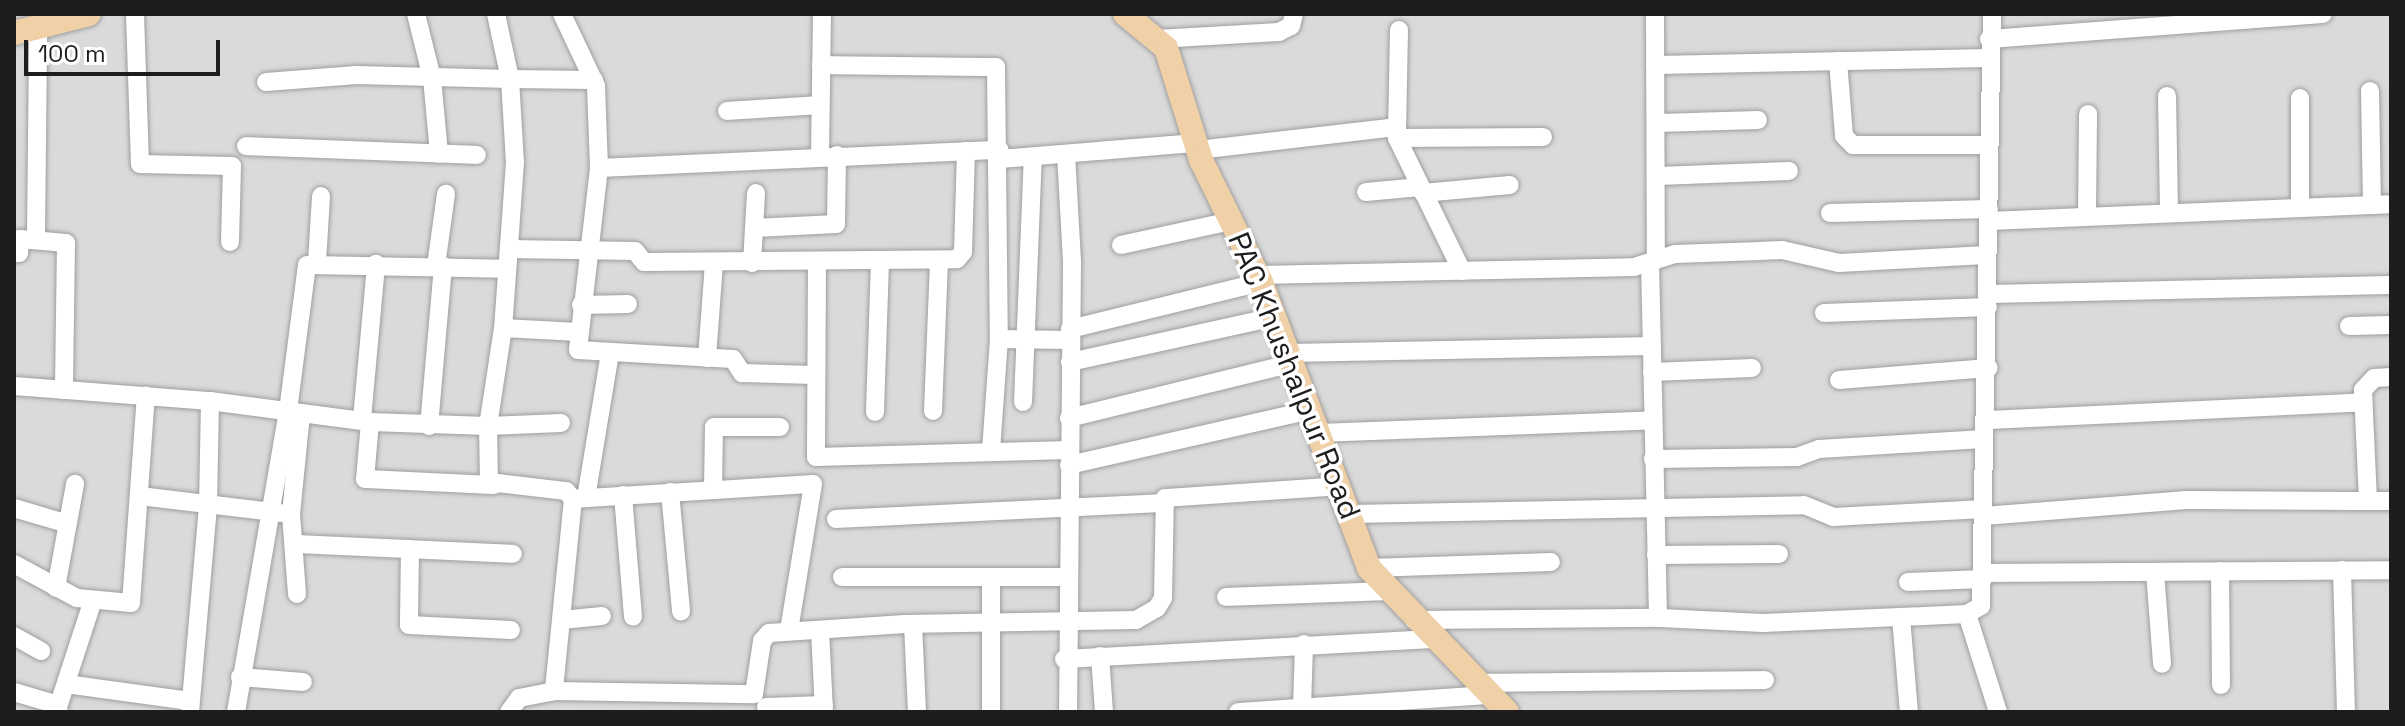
<!DOCTYPE html>
<style>
body{margin:0}
#map{position:relative;width:2405px;height:726px;overflow:hidden;background:#edeae4;font-family:"Space Grotesk",sans-serif}
div>[style]{position:absolute}
.residential>*{inset:0;background:#dbdada;transform-origin:0 0}
.roads{filter:drop-shadow(0 0 2px #9e9e9e) drop-shadow(0 0 2px #9e9e9e)}
.minor>*{height:18px;margin:-9px;padding:0 9px;transform-origin:9px;border-radius:9px;background:#fff}
.major>*{height:24px;margin:-12px;padding:0 12px;transform-origin:12px;border-radius:12px;background:#f0d0a7}
span{translate:-50% -50%;white-space:nowrap;text-align:center;line-height:1.15;-webkit-text-stroke:7px #fff;paint-order:stroke}
.street-label{font-size:30px;color:#1d1d1d}
.frame{position:absolute;inset:0;border:16px solid #1d1d1d;pointer-events:none}
.scale{position:absolute;left:24px;top:40px;width:196px;height:36px;box-sizing:border-box;border:4px solid #1d1d1d;border-top:0;padding-left:10px;font-size:24px;line-height:28px;white-space:nowrap;color:#1d1d1d;-webkit-text-stroke:6px #fff;paint-order:stroke}
</style>
<div id="map">
<div class="residential">
<i style="left:14px;top:14px;width:2377px;height:698px"></i>
</div>
<div class="roads">
<div class="minor">
<i style="left:135px;top:14px;width:150px;rotate:88.1deg"></i>
<i style="left:140px;top:164px;width:92px;rotate:1.2deg"></i>
<i style="left:232px;top:166px;width:76px;rotate:91.5deg"></i>
<i style="left:416px;top:14px;width:66px;rotate:76deg"></i>
<i style="left:432px;top:78px;width:76px;rotate:84.7deg"></i>
<i style="left:496px;top:14px;width:66px;rotate:77.8deg"></i>
<i style="left:510px;top:79px;width:84px;rotate:0.7deg"></i>
<i style="left:562px;top:14px;width:80px;rotate:64.7deg"></i>
<i style="left:596px;top:86px;width:82px;rotate:87.9deg"></i>
<i style="left:599px;top:168px;width:183px;rotate:96.6deg"></i>
<i style="left:578px;top:350px;width:155px;rotate:3.3deg"></i>
<i style="left:733px;top:359px;width:17px;rotate:57deg"></i>
<i style="left:742px;top:373px;width:73px;rotate:1.6deg"></i>
<i style="left:1655px;top:14px;width:246px;rotate:89.8deg"></i>
<i style="left:1399px;top:30px;width:108px;rotate:91.1deg"></i>
<i style="left:1397px;top:138px;width:148px;rotate:64deg"></i>
<i style="left:1157px;top:39px;width:122px;rotate:-3.3deg"></i>
<i style="left:1279px;top:32px;width:13px;rotate:-27deg"></i>
<i style="left:1291px;top:26px;width:12px;rotate:-76deg"></i>
<i style="left:1989px;top:39px;width:335px;rotate:-4.3deg"></i>
<i style="left:1838px;top:61px;width:75px;rotate:85.4deg"></i>
<i style="left:1844px;top:136px;width:13px;rotate:45deg"></i>
<i style="left:1853px;top:145px;width:136px"></i>
<i style="left:821px;top:65px;width:175px;rotate:0.7deg"></i>
<i style="left:996px;top:67px;width:272px;rotate:89.4deg"></i>
<i style="left:999px;top:339px;width:112px;rotate:94.1deg"></i>
<i style="left:1655px;top:65px;width:335px;rotate:-1.2deg"></i>
<i style="left:266px;top:82px;width:91px;rotate:-4.4deg"></i>
<i style="left:357px;top:75px;width:153px;rotate:1.5deg"></i>
<i style="left:510px;top:79px;width:83px;rotate:86.6deg"></i>
<i style="left:515px;top:162px;width:166px;rotate:94.1deg"></i>
<i style="left:503px;top:328px;width:99px;rotate:98.7deg"></i>
<i style="left:488px;top:426px;width:73px;rotate:-2.4deg"></i>
<i style="left:2370px;top:91px;width:114px;rotate:89deg"></i>
<i style="left:2167px;top:96px;width:116px;rotate:89deg"></i>
<i style="left:2300px;top:98px;width:109px;rotate:90deg"></i>
<i style="left:727px;top:111px;width:93px;rotate:-3.7deg"></i>
<i style="left:1658px;top:123px;width:100px;rotate:-1.7deg"></i>
<i style="left:1397px;top:138px;width:146px;rotate:-0.4deg"></i>
<i style="left:246px;top:146px;width:231px;rotate:2.2deg"></i>
<i style="left:1198px;top:150px;width:199px;rotate:-6.6deg"></i>
<i style="left:1066px;top:154px;width:108px;rotate:86.8deg"></i>
<i style="left:1072px;top:262px;width:450px;rotate:90.5deg"></i>
<i style="left:820px;top:155px;width:141px;rotate:-89.2deg"></i>
<i style="left:1000px;top:159px;width:197px;rotate:-4.7deg"></i>
<i style="left:599px;top:168px;width:401px;rotate:-2.6deg"></i>
<i style="left:1658px;top:176px;width:131px;rotate:-2.2deg"></i>
<i style="left:1366px;top:192px;width:54px;rotate:-5.3deg"></i>
<i style="left:1423px;top:193px;width:87px;rotate:-5.3deg"></i>
<i style="left:1830px;top:213px;width:159px;rotate:-1.4deg"></i>
<i style="left:2087px;top:214px;width:100px;rotate:-89.4deg"></i>
<i style="left:1989px;top:221px;width:402px;rotate:-2.4deg"></i>
<i style="left:754px;top:228px;width:82px;rotate:-2.8deg"></i>
<i style="left:836px;top:224px;width:69px;rotate:-89.2deg"></i>
<i style="left:36px;top:237px;width:207px;rotate:-89.4deg"></i>
<i style="left:1121px;top:245px;width:113px;rotate:-12.3deg"></i>
<i style="left:509px;top:249px;width:126px;rotate:0.9deg"></i>
<i style="left:635px;top:251px;width:14px;rotate:51deg"></i>
<i style="left:644px;top:262px;width:313px;rotate:-0.5deg"></i>
<i style="left:957px;top:259px;width:9px;rotate:-49deg"></i>
<i style="left:963px;top:252px;width:101px;rotate:-88.3deg"></i>
<i style="left:14px;top:253px;width:5px"></i>
<i style="left:19px;top:253px;width:14px;rotate:-86deg"></i>
<i style="left:20px;top:239px;width:46px;rotate:5deg"></i>
<i style="left:66px;top:243px;width:147px;rotate:90.8deg"></i>
<i style="left:317px;top:262px;width:66px;rotate:-86.5deg"></i>
<i style="left:817px;top:262px;width:195px;rotate:90.3deg"></i>
<i style="left:816px;top:457px;width:253px;rotate:-1.6deg"></i>
<i style="left:752px;top:263px;width:70px;rotate:-86.7deg"></i>
<i style="left:1650px;top:263px;width:355px;rotate:88.7deg"></i>
<i style="left:436px;top:266px;width:73px;rotate:-82.1deg"></i>
<i style="left:1258px;top:275px;width:376px;rotate:-1.2deg"></i>
<i style="left:1634px;top:267px;width:43px;rotate:-17.6deg"></i>
<i style="left:1675px;top:254px;width:107px;rotate:-2.1deg"></i>
<i style="left:1782px;top:250px;width:58px;rotate:12.8deg"></i>
<i style="left:1839px;top:263px;width:147px;rotate:-3.1deg"></i>
<i style="left:1988px;top:294px;width:403px;rotate:-1.3deg"></i>
<i style="left:581px;top:305px;width:47px;rotate:-1.2deg"></i>
<i style="left:1824px;top:313px;width:164px;rotate:-2.1deg"></i>
<i style="left:2349px;top:326px;width:42px;rotate:-1.4deg"></i>
<i style="left:503px;top:328px;width:75px;rotate:3.1deg"></i>
<i style="left:1070px;top:329px;width:197px;rotate:-13.8deg"></i>
<i style="left:999px;top:339px;width:71px;rotate:0.8deg"></i>
<i style="left:1289px;top:353px;width:363px;rotate:-1.1deg"></i>
<i style="left:707px;top:358px;width:95px;rotate:-85.8deg"></i>
<i style="left:1070px;top:362px;width:210px;rotate:-12.4deg"></i>
<i style="left:1652px;top:372px;width:100px;rotate:-2.3deg"></i>
<i style="left:1839px;top:380px;width:150px;rotate:-4.6deg"></i>
<i style="left:14px;top:386px;width:197px;rotate:4.4deg"></i>
<i style="left:210px;top:401px;width:161px;rotate:7.5deg"></i>
<i style="left:370px;top:422px;width:118px;rotate:1.9deg"></i>
<i style="left:488px;top:426px;width:56px;rotate:89deg"></i>
<i style="left:489px;top:482px;width:78px;rotate:6.7deg"></i>
<i style="left:566px;top:491px;width:11px;rotate:49deg"></i>
<i style="left:573px;top:499px;width:193px;rotate:95.7deg"></i>
<i style="left:1023px;top:402px;width:245px;rotate:-87.7deg"></i>
<i style="left:933px;top:411px;width:151px;rotate:-87.7deg"></i>
<i style="left:875px;top:412px;width:151px;rotate:-88.1deg"></i>
<i style="left:1069px;top:418px;width:231px;rotate:-13.8deg"></i>
<i style="left:362px;top:419px;width:156px;rotate:-84.8deg"></i>
<i style="left:1987px;top:420px;width:375px;rotate:-2.7deg"></i>
<i style="left:370px;top:422px;width:57px;rotate:95deg"></i>
<i style="left:365px;top:479px;width:129px;rotate:2.7deg"></i>
<i style="left:429px;top:426px;width:161px;rotate:-85deg"></i>
<i style="left:1321px;top:433px;width:332px;rotate:-2.2deg"></i>
<i style="left:1653px;top:459px;width:144px;rotate:-0.8deg"></i>
<i style="left:1797px;top:457px;width:23px;rotate:-20deg"></i>
<i style="left:1819px;top:449px;width:165px;rotate:-3.5deg"></i>
<i style="left:1069px;top:465px;width:248px;rotate:-12.8deg"></i>
<i style="left:713px;top:490px;width:63px;rotate:-89.1deg"></i>
<i style="left:714px;top:427px;width:66px"></i>
<i style="left:670px;top:492px;width:120px;rotate:84.7deg"></i>
<i style="left:623px;top:495px;width:122px;rotate:85.3deg"></i>
<i style="left:140px;top:496px;width:141px;rotate:6.9deg"></i>
<i style="left:586px;top:498px;width:147px;rotate:-80.6deg"></i>
<i style="left:573px;top:499px;width:240px;rotate:-3.6deg"></i>
<i style="left:813px;top:484px;width:149px;rotate:99.3deg"></i>
<i style="left:2368px;top:501px;width:111px;rotate:-92.6deg"></i>
<i style="left:2363px;top:390px;width:16px;rotate:-47deg"></i>
<i style="left:2374px;top:378px;width:17px;rotate:-3deg"></i>
<i style="left:14px;top:508px;width:56px;rotate:16.5deg"></i>
<i style="left:1351px;top:514px;width:453px;rotate:-1.1deg"></i>
<i style="left:1804px;top:505px;width:31px;rotate:22deg"></i>
<i style="left:1833px;top:517px;width:151px;rotate:-3deg"></i>
<i style="left:1984px;top:516px;width:203px;rotate:-4.5deg"></i>
<i style="left:2186px;top:500px;width:205px;rotate:0.3deg"></i>
<i style="left:836px;top:519px;width:325px;rotate:-2.8deg"></i>
<i style="left:295px;top:544px;width:218px;rotate:2.6deg"></i>
<i style="left:410px;top:549px;width:76px;rotate:90.8deg"></i>
<i style="left:409px;top:625px;width:102px;rotate:2.8deg"></i>
<i style="left:1656px;top:555px;width:123px;rotate:-0.5deg"></i>
<i style="left:14px;top:564px;width:72px;rotate:28.4deg"></i>
<i style="left:77px;top:598px;width:54px;rotate:5.3deg"></i>
<i style="left:131px;top:603px;width:208px;rotate:-85.9deg"></i>
<i style="left:1369px;top:568px;width:182px;rotate:-1.9deg"></i>
<i style="left:2342px;top:570px;width:142px;rotate:88.4deg"></i>
<i style="left:2220px;top:571px;width:114px;rotate:89.5deg"></i>
<i style="left:2155px;top:572px;width:92px;rotate:85.6deg"></i>
<i style="left:1983px;top:573px;width:408px;rotate:-0.4deg"></i>
<i style="left:842px;top:577px;width:224px"></i>
<i style="left:1908px;top:582px;width:75px;rotate:-2.3deg"></i>
<i style="left:56px;top:588px;width:106px;rotate:-79.6deg"></i>
<i style="left:297px;top:594px;width:80px;rotate:-94.3deg"></i>
<i style="left:291px;top:514px;width:100px;rotate:-84.3deg"></i>
<i style="left:1226px;top:597px;width:161px;rotate:-2.1deg"></i>
<i style="left:1967px;top:614px;width:103px;rotate:72.4deg"></i>
<i style="left:1901px;top:617px;width:95px;rotate:85.2deg"></i>
<i style="left:562px;top:620px;width:40px;rotate:-5.7deg"></i>
<i style="left:1414px;top:620px;width:247px;rotate:-0.5deg"></i>
<i style="left:1661px;top:618px;width:102px;rotate:2.8deg"></i>
<i style="left:1763px;top:623px;width:204px;rotate:-2.5deg"></i>
<i style="left:1967px;top:614px;width:16px;rotate:-30deg"></i>
<i style="left:1981px;top:606px;width:592px;rotate:-88.94deg"></i>
<i style="left:913px;top:624px;width:88px;rotate:87.4deg"></i>
<i style="left:820px;top:630px;width:82px;rotate:87.2deg"></i>
<i style="left:14px;top:636px;width:31px;rotate:29deg"></i>
<i style="left:1100px;top:656px;width:56px;rotate:85.9deg"></i>
<i style="left:1064px;top:659px;width:369px;rotate:-3.1deg"></i>
<i style="left:240px;top:677px;width:63px;rotate:4.5deg"></i>
<i style="left:1477px;top:683px;width:288px;rotate:-0.6deg"></i>
<i style="left:66px;top:684px;width:125px;rotate:7.8deg"></i>
<i style="left:14px;top:692px;width:43px;rotate:16.3deg"></i>
<i style="left:55px;top:704px;width:9px;rotate:63deg"></i>
<i style="left:58px;top:707px;width:109px;rotate:-71.9deg"></i>
<i style="left:766px;top:707px;width:58px;rotate:-2deg"></i>
<i style="left:1302px;top:708px;width:64px;rotate:-88.2deg"></i>
<i style="left:190px;top:712px;width:207px;rotate:-85deg"></i>
<i style="left:208px;top:506px;width:105px;rotate:-88.9deg"></i>
<i style="left:236px;top:712px;width:305px;rotate:-80.2deg"></i>
<i style="left:288px;top:411px;width:147px;rotate:-82.6deg"></i>
<i style="left:307px;top:265px;width:200px;rotate:1.1deg"></i>
<i style="left:509px;top:712px;width:17px;rotate:-54deg"></i>
<i style="left:519px;top:698px;width:36px;rotate:-11deg"></i>
<i style="left:554px;top:691px;width:200px;rotate:0.9deg"></i>
<i style="left:754px;top:694px;width:54px;rotate:-81.4deg"></i>
<i style="left:762px;top:641px;width:11px;rotate:-49deg"></i>
<i style="left:769px;top:633px;width:136px;rotate:-3.8deg"></i>
<i style="left:905px;top:624px;width:231px;rotate:-1deg"></i>
<i style="left:1136px;top:620px;width:24px;rotate:-30deg"></i>
<i style="left:1157px;top:608px;width:12px;rotate:-59deg"></i>
<i style="left:1163px;top:598px;width:100px;rotate:-88.9deg"></i>
<i style="left:1165px;top:498px;width:176px;rotate:-3.9deg"></i>
<i style="left:991px;top:712px;width:135px;rotate:-90deg"></i>
<i style="left:1238px;top:712px;width:252px;rotate:-3.9deg"></i>
</div>
<div class="major">
<i style="left:1125px;top:14px;width:53px;rotate:39.7deg"></i>
<i style="left:1166px;top:48px;width:117px;rotate:72.6deg"></i>
<i style="left:1201px;top:160px;width:136px;rotate:63.8deg"></i>
<i style="left:1261px;top:282px;width:306px;rotate:69.3deg"></i>
<i style="left:1369px;top:568px;width:199px;rotate:46.2deg"></i>
<i style="left:14px;top:33px;width:77px;rotate:-14.2deg"></i>
</div>
</div>
<div class="street-label">
<span style="left:1294px;top:376px;rotate:68deg">PAC Khushalpur Road</span>
</div>
<div class="frame"></div>
<div class="scale">100 m</div>
</div>
